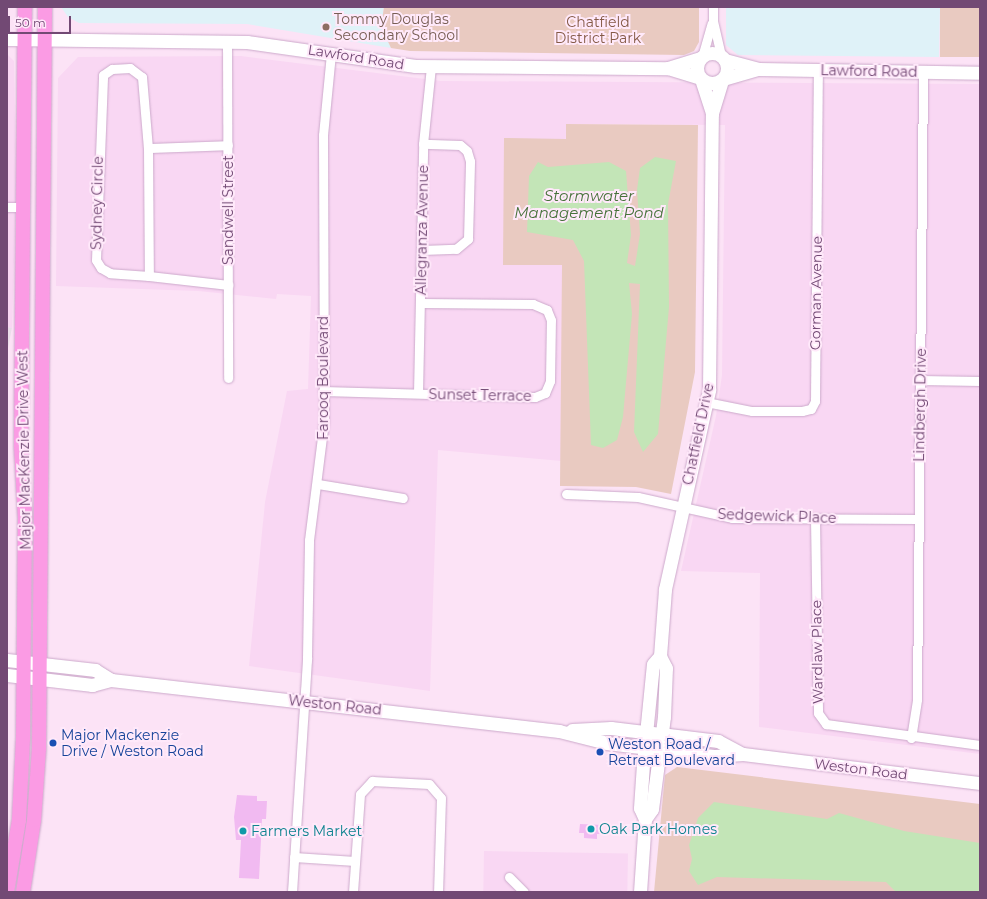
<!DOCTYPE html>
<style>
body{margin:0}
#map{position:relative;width:987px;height:899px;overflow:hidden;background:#fce3f6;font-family:Montserrat,sans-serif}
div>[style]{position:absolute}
.residential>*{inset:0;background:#f9d7f3;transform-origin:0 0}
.industrial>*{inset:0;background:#ebddea;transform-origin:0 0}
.education>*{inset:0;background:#dff2f8}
.green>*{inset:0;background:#e9cac1;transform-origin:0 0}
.water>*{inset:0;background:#c3e5b7}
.building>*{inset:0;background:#f1baf1}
.roads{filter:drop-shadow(0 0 1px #cca9cb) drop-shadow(0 0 1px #cca9cb)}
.street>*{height:9px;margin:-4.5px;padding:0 4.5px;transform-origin:4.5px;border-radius:4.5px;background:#fff}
.secondary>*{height:13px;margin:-6.5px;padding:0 6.5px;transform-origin:6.5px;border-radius:6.5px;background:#fff}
.secondary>.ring{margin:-6.5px;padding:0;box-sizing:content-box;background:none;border:13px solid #fff;border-radius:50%}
.primary>*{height:14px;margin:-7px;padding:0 7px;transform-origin:7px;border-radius:7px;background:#fb9be4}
.dots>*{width:11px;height:11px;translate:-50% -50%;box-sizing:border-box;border:2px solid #ffe9fa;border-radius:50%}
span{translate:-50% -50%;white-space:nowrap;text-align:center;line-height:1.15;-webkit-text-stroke:4px #ffe9fa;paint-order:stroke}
.education-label{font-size:14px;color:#785e54}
.left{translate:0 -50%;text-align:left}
.park-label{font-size:14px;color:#855a46}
.street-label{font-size:14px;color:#724974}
.transit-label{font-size:14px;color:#164399}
.culture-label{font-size:14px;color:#0d838f}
.water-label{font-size:15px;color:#46723a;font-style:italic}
.frame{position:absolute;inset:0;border:8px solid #724974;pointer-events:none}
.scale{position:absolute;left:8px;top:16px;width:63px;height:18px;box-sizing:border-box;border:2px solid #724974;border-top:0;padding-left:5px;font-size:12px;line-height:14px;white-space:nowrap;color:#724974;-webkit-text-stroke:3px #ffe9fa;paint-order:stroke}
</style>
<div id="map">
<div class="residential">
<i style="clip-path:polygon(7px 54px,14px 61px,16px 193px,12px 328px,7px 327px)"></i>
<i style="clip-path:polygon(241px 56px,441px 81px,980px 84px,980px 754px,759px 727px,760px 573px,681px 571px,716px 416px,722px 375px,725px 125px,566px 124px,562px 461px,438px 450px,430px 691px,249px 666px,265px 502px,287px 391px,308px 389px,311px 296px,277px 294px,276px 299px,198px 291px,56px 286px,58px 78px,78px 57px)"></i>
<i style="left:484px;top:851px;width:144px;height:41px;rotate:1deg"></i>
</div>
<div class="industrial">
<i style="left:7px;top:327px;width:5px;height:197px;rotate:11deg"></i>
</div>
<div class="education">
<i style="clip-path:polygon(61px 7px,384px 7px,381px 27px,391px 48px,247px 24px,79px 23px,68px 17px)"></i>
<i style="clip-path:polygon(726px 7px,940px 7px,939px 57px,738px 55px,726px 45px)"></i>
</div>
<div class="green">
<i style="clip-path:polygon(384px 7px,699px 7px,699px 42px,694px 51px,684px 55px,410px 51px,391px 48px,381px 27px)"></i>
<i style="left:940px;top:7px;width:40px;height:50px"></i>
<i style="clip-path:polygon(566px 124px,698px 125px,695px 372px,671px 494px,636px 487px,560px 486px,562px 265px,503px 265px,504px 138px,566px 139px)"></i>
<i style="clip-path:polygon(677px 767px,980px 804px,980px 892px,654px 892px,665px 775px)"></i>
</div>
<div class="water">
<i style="clip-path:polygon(655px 157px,676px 161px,668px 204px,669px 307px,658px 434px,643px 452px,634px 432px,640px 284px,629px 283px,632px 314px,623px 417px,617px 440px,603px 448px,591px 445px,584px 261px,573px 240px,527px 232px,529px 176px,538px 162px,548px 167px,609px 162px,626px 171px,631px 235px,627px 263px,635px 266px,640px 234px,637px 190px,640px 168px)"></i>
<i style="clip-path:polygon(714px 802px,827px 819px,839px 813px,904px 831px,980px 843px,980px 892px,896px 892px,886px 882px,717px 877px,698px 885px,689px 871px,692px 859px,689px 845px,698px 818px)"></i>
</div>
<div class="building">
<i style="clip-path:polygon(237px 795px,257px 796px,257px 801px,267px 801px,266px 819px,262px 819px,259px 879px,239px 878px,241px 840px,236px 840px,234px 817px)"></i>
<i style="clip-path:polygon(580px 824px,603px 825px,603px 834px,597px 834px,597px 839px,584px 838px,584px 833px,579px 833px)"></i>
</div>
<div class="roads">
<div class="street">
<i style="left:713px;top:7px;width:14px;rotate:90deg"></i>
<i style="left:713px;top:21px;width:36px;rotate:77deg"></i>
<i style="left:227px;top:42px;width:336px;rotate:89.8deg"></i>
<i style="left:702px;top:57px;width:35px;rotate:-74deg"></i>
<i style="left:148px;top:148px;width:128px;rotate:89.6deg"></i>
<i style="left:149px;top:276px;width:39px;rotate:-176deg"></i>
<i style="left:110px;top:273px;width:10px;rotate:-151deg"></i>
<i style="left:101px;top:268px;width:9px;rotate:-122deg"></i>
<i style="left:96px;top:260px;width:185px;rotate:-87.8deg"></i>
<i style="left:103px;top:75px;width:11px;rotate:-34deg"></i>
<i style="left:112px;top:69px;width:18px;rotate:-3deg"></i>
<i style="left:130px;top:68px;width:15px;rotate:37deg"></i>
<i style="left:142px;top:77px;width:71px;rotate:85.2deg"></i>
<i style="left:148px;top:148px;width:80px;rotate:-2.1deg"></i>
<i style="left:7px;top:207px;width:17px"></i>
<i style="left:422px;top:250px;width:34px;rotate:-2deg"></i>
<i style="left:456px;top:249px;width:16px;rotate:-40deg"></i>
<i style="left:468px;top:239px;width:78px;rotate:-88.5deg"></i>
<i style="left:470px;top:161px;width:10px;rotate:-107deg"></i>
<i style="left:467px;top:151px;width:9px;rotate:-139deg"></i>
<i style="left:460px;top:145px;width:37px;rotate:-178deg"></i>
<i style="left:149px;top:276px;width:80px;rotate:6.5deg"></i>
<i style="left:920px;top:380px;width:60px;rotate:1deg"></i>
<i style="left:323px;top:391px;width:212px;rotate:1.6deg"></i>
<i style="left:535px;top:397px;width:11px;rotate:-22deg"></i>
<i style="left:545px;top:393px;width:13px;rotate:-67deg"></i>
<i style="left:550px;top:381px;width:61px;rotate:-89.1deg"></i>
<i style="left:551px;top:320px;width:11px;rotate:-112deg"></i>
<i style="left:547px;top:310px;width:15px;rotate:-157deg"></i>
<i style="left:533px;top:304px;width:112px;rotate:-179.5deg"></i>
<i style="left:418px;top:393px;width:249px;rotate:-88.8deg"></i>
<i style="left:423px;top:144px;width:77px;rotate:-84.1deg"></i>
<i style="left:706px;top:402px;width:47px;rotate:11.1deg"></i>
<i style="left:752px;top:411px;width:50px"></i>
<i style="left:802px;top:411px;width:9px;rotate:-13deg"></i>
<i style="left:811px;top:409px;width:9px;rotate:-63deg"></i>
<i style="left:815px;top:401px;width:331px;rotate:-89.5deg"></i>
<i style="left:318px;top:484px;width:86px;rotate:9.4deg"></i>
<i style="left:566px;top:494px;width:72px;rotate:2.4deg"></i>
<i style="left:638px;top:497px;width:96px;rotate:12.6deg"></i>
<i style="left:732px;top:518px;width:186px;rotate:0.3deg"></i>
<i style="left:815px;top:518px;width:195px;rotate:89.1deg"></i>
<i style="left:818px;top:713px;width:14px;rotate:54deg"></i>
<i style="left:826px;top:724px;width:155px;rotate:7.8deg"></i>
<i style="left:911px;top:738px;width:39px;rotate:-81deg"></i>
<i style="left:917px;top:699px;width:627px;rotate:-89.45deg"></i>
<i style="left:294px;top:857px;width:61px;rotate:3.8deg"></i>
<i style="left:509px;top:877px;width:21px;rotate:45deg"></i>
<i style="left:292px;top:892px;width:235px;rotate:-86.3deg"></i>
<i style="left:307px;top:657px;width:117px;rotate:-89deg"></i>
<i style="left:309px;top:540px;width:120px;rotate:-82.8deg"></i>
<i style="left:324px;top:421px;width:286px;rotate:-90.2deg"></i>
<i style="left:323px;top:135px;width:81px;rotate:-84.4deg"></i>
<i style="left:353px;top:892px;width:98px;rotate:-85.9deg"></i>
<i style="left:360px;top:794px;width:18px;rotate:-47deg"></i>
<i style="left:372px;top:781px;width:57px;rotate:3deg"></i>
<i style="left:429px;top:784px;width:18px;rotate:49deg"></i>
<i style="left:441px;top:798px;width:94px;rotate:91.8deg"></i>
</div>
<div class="secondary">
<i style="left:7px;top:39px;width:240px;rotate:0.7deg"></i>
<i style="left:247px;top:42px;width:170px;rotate:8.1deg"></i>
<i style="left:415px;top:66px;width:253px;rotate:0.5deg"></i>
<i style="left:668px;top:68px;width:34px;rotate:17deg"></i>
<i class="ring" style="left:697px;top:53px;width:17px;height:17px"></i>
<i style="left:725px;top:60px;width:35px;rotate:15deg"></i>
<i style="left:759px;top:69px;width:221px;rotate:1deg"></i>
<i style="left:668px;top:68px;width:34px;rotate:-17deg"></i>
<i style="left:701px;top:79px;width:36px;rotate:72deg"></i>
<i style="left:723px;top:79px;width:35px;rotate:-16deg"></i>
<i style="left:7px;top:660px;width:89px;rotate:6.5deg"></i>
<i style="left:95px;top:670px;width:19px;rotate:32deg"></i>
<i style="left:7px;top:675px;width:86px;rotate:6.7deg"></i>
<i style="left:92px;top:685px;width:20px;rotate:-15deg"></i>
<i style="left:111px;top:680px;width:451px;rotate:6.5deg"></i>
<i style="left:559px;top:731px;width:49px;rotate:14deg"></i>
<i style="left:607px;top:743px;width:109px;rotate:6.9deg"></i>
<i style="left:715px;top:756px;width:28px;rotate:-4deg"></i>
<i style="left:743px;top:754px;width:239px;rotate:7deg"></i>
<i style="left:572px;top:730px;width:39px;rotate:-3deg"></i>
<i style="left:611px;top:728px;width:108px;rotate:6.9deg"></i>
<i style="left:718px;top:741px;width:27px;rotate:28deg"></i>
<i style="left:645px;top:819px;width:12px;rotate:-114deg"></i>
<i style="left:640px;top:808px;width:44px;rotate:-86.1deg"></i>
<i style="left:643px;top:764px;width:100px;rotate:-84.3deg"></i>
<i style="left:653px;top:664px;width:11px;rotate:-49deg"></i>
<i style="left:640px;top:892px;width:73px;rotate:-86.1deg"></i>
<i style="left:645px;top:819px;width:12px;rotate:-55deg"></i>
<i style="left:652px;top:809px;width:93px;rotate:-82.6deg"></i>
<i style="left:664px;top:717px;width:49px;rotate:-87.7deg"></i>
<i style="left:666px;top:668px;width:13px;rotate:-117deg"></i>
<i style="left:660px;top:656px;width:67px;rotate:-85.7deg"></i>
<i style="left:665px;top:589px;width:204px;rotate:-77.5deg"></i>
<i style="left:709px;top:390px;width:277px;rotate:-89.4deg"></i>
<i style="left:712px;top:113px;width:34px;rotate:-73deg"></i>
</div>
<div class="primary">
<i style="left:7px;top:892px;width:73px;rotate:-80.5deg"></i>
<i style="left:19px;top:820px;width:81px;rotate:-87.2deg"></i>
<i style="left:23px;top:739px;width:220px;rotate:-89.5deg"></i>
<i style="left:25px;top:519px;width:73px;rotate:-93.1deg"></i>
<i style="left:21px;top:446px;width:439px;rotate:-89.5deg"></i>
<i style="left:23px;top:892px;width:73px;rotate:-81.3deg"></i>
<i style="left:34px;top:820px;width:71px;rotate:-86deg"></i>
<i style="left:39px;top:749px;width:742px;rotate:-89.54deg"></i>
</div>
</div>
<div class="dots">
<i style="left:326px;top:27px;background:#8d6e63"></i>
<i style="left:53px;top:743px;background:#1a4fb4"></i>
<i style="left:600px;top:752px;background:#1a4fb4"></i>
<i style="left:591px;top:829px;background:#0f9aa8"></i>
<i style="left:243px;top:831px;background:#0f9aa8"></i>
</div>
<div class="education-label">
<span class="left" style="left:334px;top:27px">Tommy Douglas<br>Secondary School</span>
</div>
<div class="park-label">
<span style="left:598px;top:30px">Chatfield<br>District Park</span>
</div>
<div class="street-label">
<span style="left:356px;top:57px;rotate:9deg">Lawford Road</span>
<span style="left:869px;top:71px;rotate:1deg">Lawford Road</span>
<span style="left:97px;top:203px;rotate:-89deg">Sydney Circle</span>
<span style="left:228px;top:210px;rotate:-90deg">Sandwell Street</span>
<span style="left:422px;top:230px;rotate:-89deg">Allegranza Avenue</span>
<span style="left:816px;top:293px;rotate:-89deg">Gorman Avenue</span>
<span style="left:323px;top:378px;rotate:-90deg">Farooq Boulevard</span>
<span style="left:480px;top:395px;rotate:1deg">Sunset Terrace</span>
<span style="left:920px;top:405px;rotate:-89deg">Lindbergh Drive</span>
<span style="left:698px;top:434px;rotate:-78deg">Chatfield Drive</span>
<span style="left:24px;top:450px;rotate:-91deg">Major MacKenzie Drive West</span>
<span style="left:777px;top:516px;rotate:2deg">Sedgewick Place</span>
<span style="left:817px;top:652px;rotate:-91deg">Wardlaw Place</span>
<span style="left:335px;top:705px;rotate:6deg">Weston Road</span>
<span style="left:861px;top:769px;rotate:7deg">Weston Road</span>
</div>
<div class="transit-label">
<span class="left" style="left:61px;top:743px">Major Mackenzie<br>Drive / Weston Road</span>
<span class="left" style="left:608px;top:752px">Weston Road /<br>Retreat Boulevard</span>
</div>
<div class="culture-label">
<span class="left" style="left:599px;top:829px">Oak Park Homes</span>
<span class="left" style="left:251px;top:831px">Farmers Market</span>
</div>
<div class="water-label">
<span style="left:589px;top:204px">Stormwater<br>Management Pond</span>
</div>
<div class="frame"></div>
<div class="scale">50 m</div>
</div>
